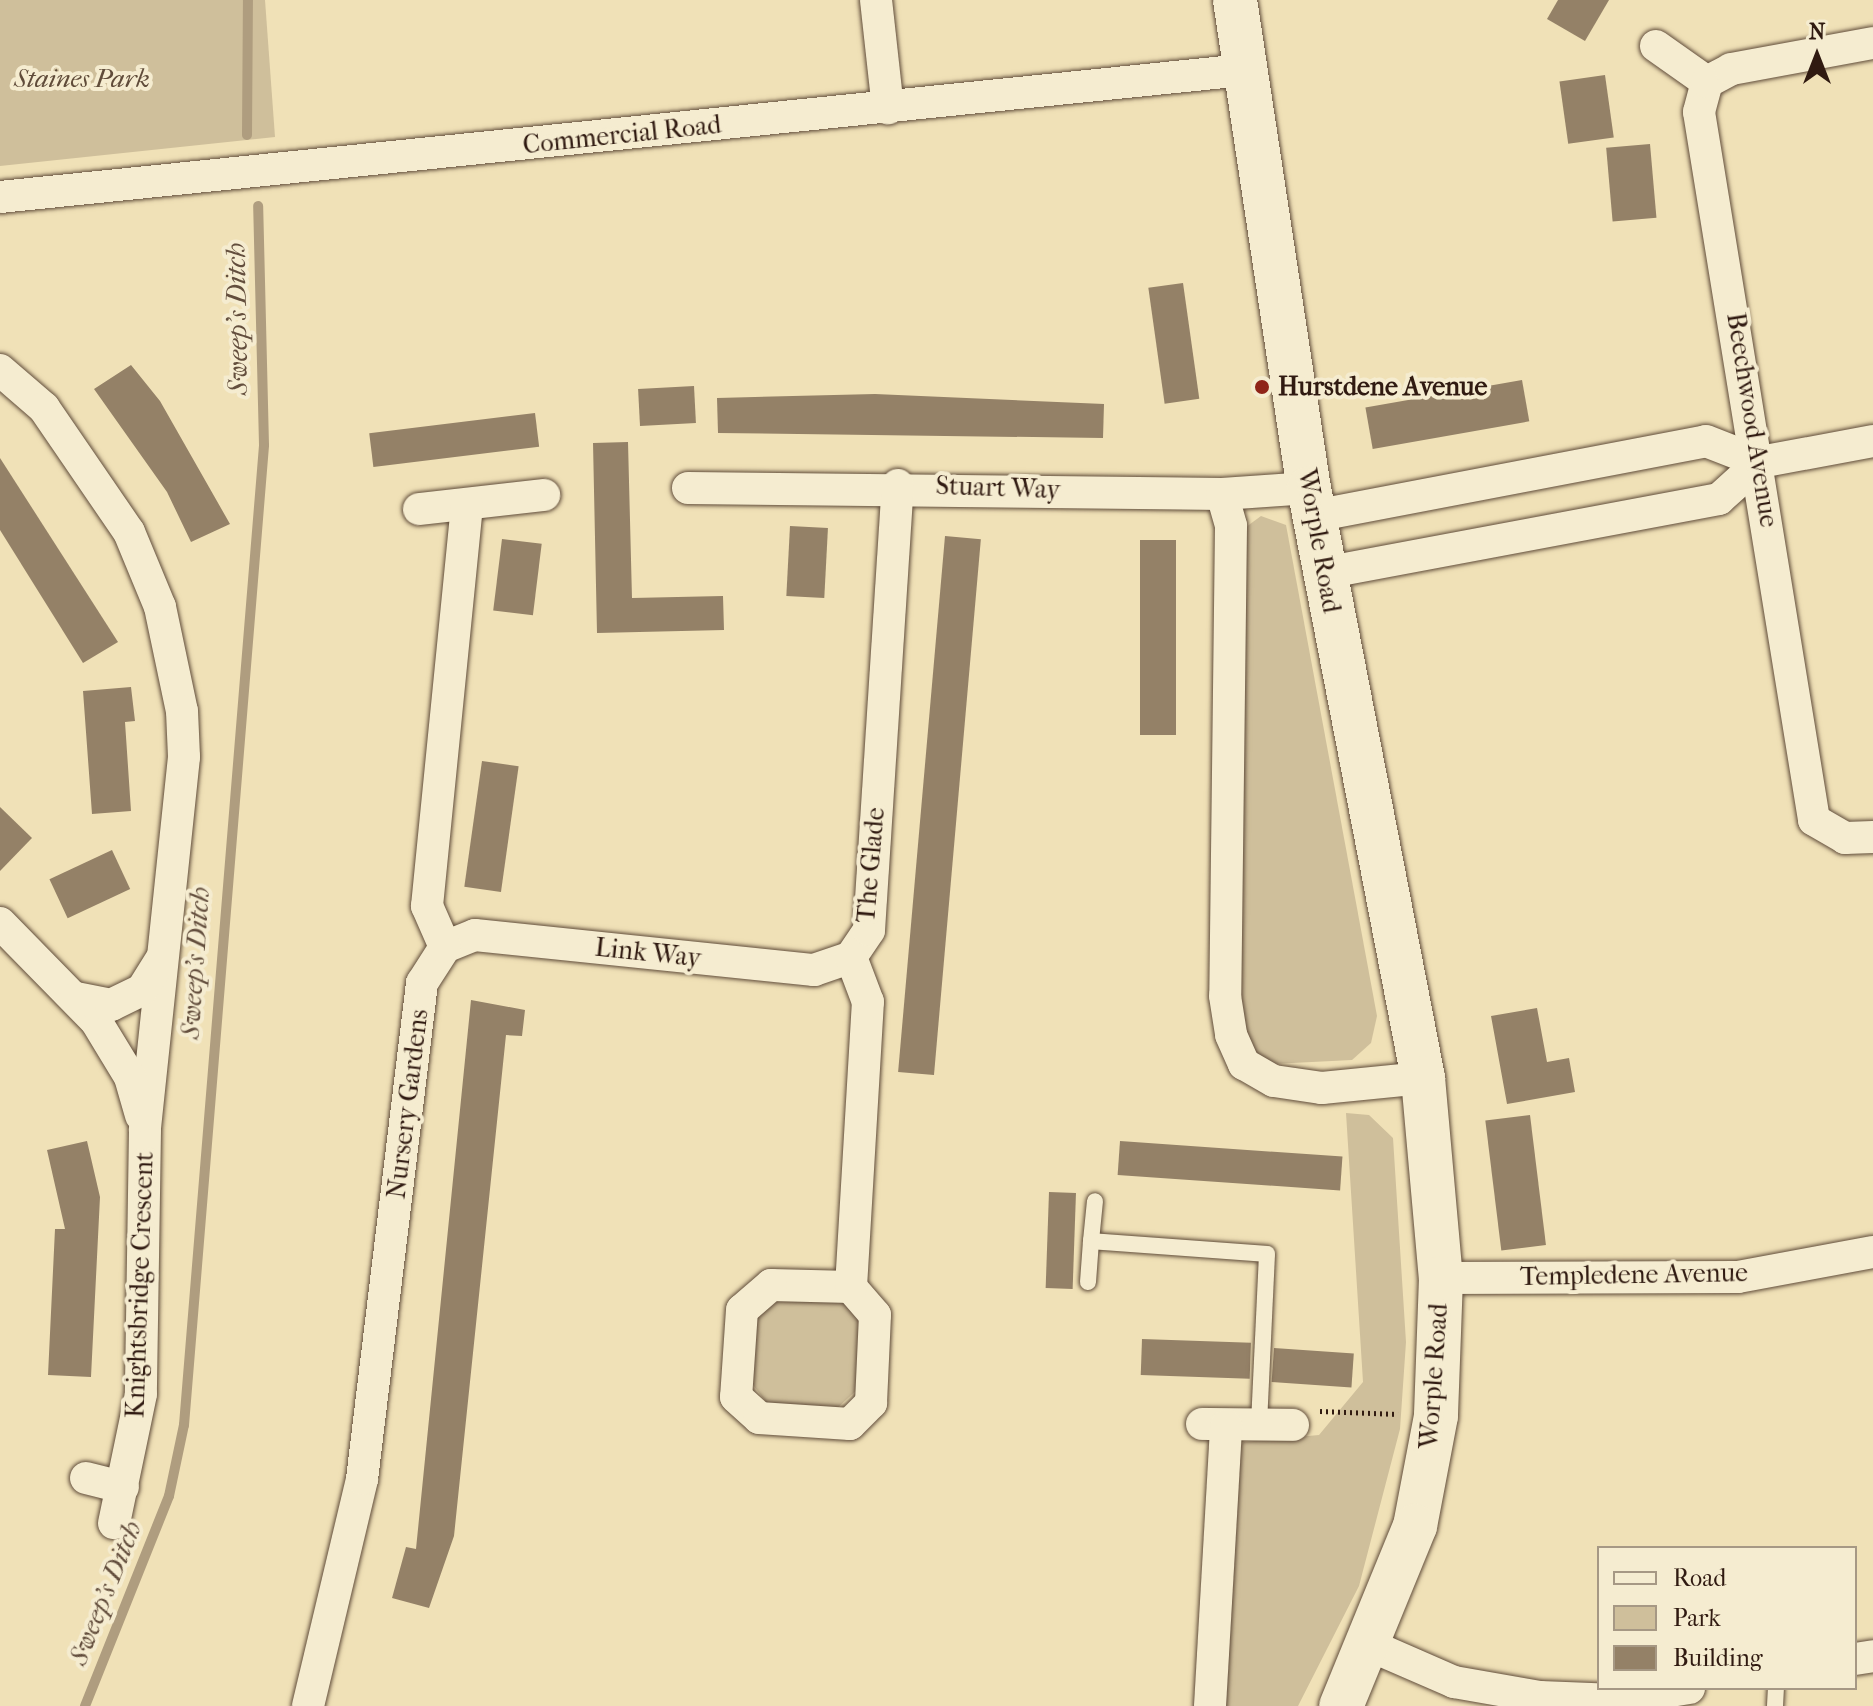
<!DOCTYPE html>
<style>
body{margin:0}
#map{position:relative;width:1873px;height:1706px;overflow:hidden;background:#f0e1b7;font-family:"IM FELL French Canon",serif}
div>[style]{position:absolute}
.green>*{inset:0;background:#cfbf9b}
.stream>*{height:10px;margin:-5px;padding:0 5px;transform-origin:5px;border-radius:5px;background:#af9d7f}
.building>*{inset:0;background:#948167;transform-origin:0 0}
.path>*{height:5px;margin-top:-2.5px;transform-origin:0;background:repeating-linear-gradient(90deg,#301a11 0 2px,transparent 0 6px)}
.roads{filter:drop-shadow(0 0 2px #604c3a) drop-shadow(0 0 2px #604c3a)}
.lane>*{height:16px;margin:-8px;padding:0 8px;transform-origin:8px;border-radius:8px;background:#f5ecd0}
.street>*{height:32px;margin:-16px;padding:0 16px;transform-origin:16px;border-radius:16px;background:#f5ecd0}
.secondary>*{height:44px;margin:-22px;padding:0 22px;transform-origin:22px;border-radius:22px;background:#f5ecd0}
.dots>*{width:22px;height:22px;translate:-50% -50%;box-sizing:border-box;border:4px solid #f5ecd0;border-radius:50%}
span{translate:-50% -50%;white-space:nowrap;text-align:center;line-height:1.15;-webkit-text-stroke:8px #f5ecd0;paint-order:stroke}
.park-label{font-size:26px;color:#604c3a;font-style:italic}
.street-label{font-size:26px;color:#301a11}
.poi-label{font-size:26px;color:#301a11;font-weight:700}
.left{translate:0 -50%;text-align:left}
.water-label{font-size:28px;color:#634e3d;font-style:italic}
.legend{position:absolute;left:1597px;top:1546px;width:260px;height:144px;box-sizing:border-box;background:#f5ecd0;border:2px solid #a69884;margin:0;padding:10px 14px;list-style:none;font-size:24px;color:#301a11}
.legend li{display:flex;align-items:center;gap:16px;height:40px}
.legend b{width:40px;border:2px solid #a69884}
.north{position:absolute;left:1777px;top:16px;width:80px;height:80px;-webkit-text-stroke:6px #f5ecd0;paint-order:stroke;rotate:0deg;font-size:22px;font-weight:700;line-height:32px;text-align:center;color:#301a11}
.north::after{content:'';display:block;margin:auto;width:28px;height:36px;background:#301a11;clip-path:polygon(50% 0,100% 100%,50% 72%,0 100%)}
</style>
<div id="map">
<div class="green">
<i style="clip-path:polygon(0 0,265px 0,275px 137px,0 166px)"></i>
<i style="clip-path:polygon(1261px 516px,1286px 525px,1377px 1016px,1371px 1043px,1352px 1060px,1272px 1064px,1253px 1055px,1239px 1026px,1242px 530px)"></i>
<i style="clip-path:polygon(1346px 1113px,1369px 1115px,1393px 1138px,1406px 1342px,1400px 1429px,1359px 1586px,1298px 1706px,1214px 1706px,1226px 1459px,1244px 1442px,1319px 1435px,1363px 1382px)"></i>
<i style="clip-path:polygon(781px 1299px,842px 1301px,860px 1315px,860px 1387px,834px 1411px,770px 1407px,750px 1381px,753px 1319px)"></i>
</div>
<div class="stream">
<i style="left:247px;top:135px;width:135px;rotate:-89.6deg"></i>
<i style="left:85px;top:1706px;width:226px;rotate:-68.2deg"></i>
<i style="left:169px;top:1496px;width:73px;rotate:-78.1deg"></i>
<i style="left:184px;top:1425px;width:983px;rotate:-85.33deg"></i>
<i style="left:264px;top:445px;width:239px;rotate:-91.4deg"></i>
</div>
<div class="building">
<i style="clip-path:polygon(1558px 0,1609px 0,1585px 41px,1547px 19px)"></i>
<i style="left:1605px;top:75px;width:63px;height:46px;rotate:82deg"></i>
<i style="left:1650px;top:144px;width:74px;height:44px;rotate:85deg"></i>
<i style="left:1183px;top:283px;width:117px;height:35px;rotate:82deg"></i>
<i style="clip-path:polygon(131px 365px,160px 401px,230px 524px,191px 542px,167px 492px,94px 389px)"></i>
<i style="left:1522px;top:380px;width:42px;height:159px;rotate:80deg"></i>
<i style="left:694px;top:386px;width:37px;height:56px;rotate:87deg"></i>
<i style="clip-path:polygon(875px 394px,1104px 404px,1103px 438px,718px 433px,717px 398px)"></i>
<i style="left:535px;top:413px;width:34px;height:167px;rotate:83deg"></i>
<i style="clip-path:polygon(628px 442px,632px 598px,723px 596px,724px 630px,597px 633px,593px 443px)"></i>
<i style="clip-path:polygon(0 458px,118px 642px,83px 663px,0 530px)"></i>
<i style="left:790px;top:526px;width:38px;height:70px;rotate:3deg"></i>
<i style="left:945px;top:536px;width:36px;height:538px;rotate:5deg"></i>
<i style="left:502px;top:539px;width:40px;height:72px;rotate:7deg"></i>
<i style="left:1140px;top:540px;width:36px;height:195px"></i>
<i style="clip-path:polygon(131px 687px,135px 721px,125px 722px,131px 811px,92px 814px,83px 691px)"></i>
<i style="left:482px;top:761px;width:37px;height:127px;rotate:8deg"></i>
<i style="clip-path:polygon(0 807px,32px 838px,0 871px)"></i>
<i style="left:112px;top:850px;width:43px;height:69px;rotate:65deg"></i>
<i style="clip-path:polygon(471px 1000px,525px 1010px,522px 1036px,506px 1035px,454px 1536px,429px 1608px,392px 1598px,406px 1547px,416px 1549px)"></i>
<i style="clip-path:polygon(1537px 1008px,1547px 1062px,1569px 1058px,1575px 1092px,1507px 1104px,1491px 1016px)"></i>
<i style="left:1530px;top:1115px;width:131px;height:45px;rotate:83deg"></i>
<i style="clip-path:polygon(87px 1141px,100px 1197px,91px 1377px,48px 1375px,55px 1229px,65px 1229px,47px 1150px)"></i>
<i style="left:1120px;top:1141px;width:223px;height:34px;rotate:4deg"></i>
<i style="left:1049px;top:1192px;width:27px;height:96px;rotate:2deg"></i>
<i style="left:1142px;top:1339px;width:109px;height:36px;rotate:2deg"></i>
<i style="left:1274px;top:1348px;width:80px;height:34px;rotate:4deg"></i>
</div>
<div class="path">
<i style="left:1320px;top:1411px;width:78px;rotate:2.2deg"></i>
</div>
<div class="roads">
<div class="lane">
<i style="left:1091px;top:1241px;width:40px;rotate:-84.3deg"></i>
<i style="left:1088px;top:1282px;width:41px;rotate:-85.8deg"></i>
<i style="left:1091px;top:1241px;width:176px;rotate:4.2deg"></i>
<i style="left:1267px;top:1254px;width:170px;rotate:92.7deg"></i>
<i style="left:1775px;top:1706px;width:18px;rotate:-87deg"></i>
</div>
<div class="street">
<i style="left:876px;top:0;width:109px;rotate:83.7deg"></i>
<i style="left:1656px;top:46px;width:62px;rotate:35.2deg"></i>
<i style="left:1707px;top:82px;width:31px;rotate:105deg"></i>
<i style="left:1699px;top:112px;width:717px;rotate:80.77deg"></i>
<i style="left:1814px;top:820px;width:36px;rotate:30deg"></i>
<i style="left:1845px;top:838px;width:28px;rotate:-2deg"></i>
<i style="left:1707px;top:82px;width:27px;rotate:-28deg"></i>
<i style="left:1731px;top:69px;width:144px;rotate:-10.4deg"></i>
<i style="left:0;top:197px;width:1249px;rotate:-5.83deg"></i>
<i style="left:0;top:370px;width:58px;rotate:40.8deg"></i>
<i style="left:44px;top:408px;width:150px;rotate:55.6deg"></i>
<i style="left:129px;top:532px;width:81px;rotate:67.5deg"></i>
<i style="left:160px;top:607px;width:106px;rotate:78.1deg"></i>
<i style="left:182px;top:711px;width:46px;rotate:87.5deg"></i>
<i style="left:184px;top:757px;width:375px;rotate:96deg"></i>
<i style="left:145px;top:1130px;width:264px;rotate:90.9deg"></i>
<i style="left:141px;top:1394px;width:132px;rotate:101.8deg"></i>
<i style="left:688px;top:488px;width:534px;rotate:0.64deg"></i>
<i style="left:1222px;top:494px;width:87px;rotate:-3.9deg"></i>
<i style="left:1222px;top:494px;width:33px;rotate:74deg"></i>
<i style="left:1231px;top:526px;width:470px;rotate:90.7deg"></i>
<i style="left:1225px;top:996px;width:39px;rotate:81deg"></i>
<i style="left:1231px;top:1035px;width:32px;rotate:66deg"></i>
<i style="left:1244px;top:1064px;width:34px;rotate:30deg"></i>
<i style="left:1274px;top:1081px;width:49px;rotate:8.3deg"></i>
<i style="left:1322px;top:1088px;width:101px;rotate:-5.7deg"></i>
<i style="left:419px;top:509px;width:126px;rotate:-6.4deg"></i>
<i style="left:1314px;top:516px;width:399px;rotate:-10.8deg"></i>
<i style="left:1706px;top:441px;width:58px;rotate:21.3deg"></i>
<i style="left:1760px;top:462px;width:115px;rotate:-10.5deg"></i>
<i style="left:1324px;top:573px;width:402px;rotate:-10.6deg"></i>
<i style="left:1719px;top:499px;width:55px;rotate:-42.1deg"></i>
<i style="left:0;top:923px;width:137px;rotate:45.6deg"></i>
<i style="left:96px;top:1021px;width:66px;rotate:58.7deg"></i>
<i style="left:130px;top:1077px;width:40px;rotate:74deg"></i>
<i style="left:445px;top:947px;width:32px;rotate:-22deg"></i>
<i style="left:475px;top:935px;width:341px;rotate:5.9deg"></i>
<i style="left:814px;top:970px;width:39px;rotate:-19deg"></i>
<i style="left:76px;top:998px;width:36px;rotate:11deg"></i>
<i style="left:111px;top:1005px;width:34px;rotate:-26deg"></i>
<i style="left:142px;top:990px;width:38px;rotate:-58deg"></i>
<i style="left:1441px;top:1278px;width:297px;rotate:-0.2deg"></i>
<i style="left:1738px;top:1277px;width:137px;rotate:-10.5deg"></i>
<i style="left:851px;top:1287px;width:80px;rotate:-178.6deg"></i>
<i style="left:771px;top:1285px;width:38px;rotate:139deg"></i>
<i style="left:742px;top:1310px;width:87px;rotate:93.9deg"></i>
<i style="left:736px;top:1397px;width:31px;rotate:42deg"></i>
<i style="left:759px;top:1418px;width:91px;rotate:3.8deg"></i>
<i style="left:850px;top:1424px;width:30px;rotate:-45deg"></i>
<i style="left:871px;top:1403px;width:88px;rotate:-87.4deg"></i>
<i style="left:875px;top:1315px;width:37px;rotate:-131deg"></i>
<i style="left:851px;top:1287px;width:286px;rotate:-86.6deg"></i>
<i style="left:868px;top:1002px;width:48px;rotate:-110.7deg"></i>
<i style="left:851px;top:957px;width:32px;rotate:-56deg"></i>
<i style="left:869px;top:930px;width:446px;rotate:-86.3deg"></i>
<i style="left:1202px;top:1424px;width:91px;rotate:0.6deg"></i>
<i style="left:86px;top:1478px;width:38px;rotate:14deg"></i>
<i style="left:1369px;top:1645px;width:93px;rotate:23.5deg"></i>
<i style="left:1454px;top:1682px;width:87px;rotate:9.9deg"></i>
<i style="left:1540px;top:1697px;width:76px;rotate:2.3deg"></i>
<i style="left:1616px;top:1700px;width:74px;rotate:-9.3deg"></i>
<i style="left:1855px;top:1659px;width:18px;rotate:-9deg"></i>
<i style="left:308px;top:1706px;width:233px;rotate:-76.6deg"></i>
<i style="left:362px;top:1479px;width:500px;rotate:-83.1deg"></i>
<i style="left:422px;top:983px;width:43px;rotate:-57.4deg"></i>
<i style="left:445px;top:947px;width:45px;rotate:-113.7deg"></i>
<i style="left:427px;top:906px;width:403px;rotate:-84.3deg"></i>
<i style="left:1210px;top:1706px;width:281px;rotate:-86.7deg"></i>
</div>
<div class="secondary">
<i style="left:1235px;top:0;width:494px;rotate:81.4deg"></i>
<i style="left:1309px;top:488px;width:601px;rotate:79.06deg"></i>
<i style="left:1423px;top:1078px;width:201px;rotate:84.9deg"></i>
<i style="left:1441px;top:1278px;width:138px;rotate:92.1deg"></i>
<i style="left:1436px;top:1416px;width:112px;rotate:100.8deg"></i>
<i style="left:1415px;top:1526px;width:195px;rotate:112.3deg"></i>
</div>
</div>
<div class="dots">
<i style="left:1262px;top:387px;background:#8f2418"></i>
</div>
<div class="park-label">
<span style="left:82px;top:79px">Staines Park</span>
</div>
<div class="street-label">
<span style="left:622px;top:135px;rotate:-6deg">Commercial Road</span>
<span style="left:1752px;top:420px;rotate:81deg">Beechwood Avenue</span>
<span style="left:998px;top:488px;rotate:2deg">Stuart Way</span>
<span style="left:1319px;top:541px;rotate:80deg">Worple Road</span>
<span style="left:871px;top:865px;rotate:-85deg">The Glade</span>
<span style="left:648px;top:953px;rotate:6deg">Link Way</span>
<span style="left:408px;top:1104px;rotate:-83deg">Nursery Gardens</span>
<span style="left:1634px;top:1275px;rotate:-1deg">Templedene Avenue</span>
<span style="left:140px;top:1285px;rotate:-88deg">Knightsbridge Crescent</span>
<span style="left:1434px;top:1376px;rotate:-86deg">Worple Road</span>
</div>
<div class="poi-label">
<span class="left" style="left:1278px;top:387px">Hurstdene Avenue</span>
</div>
<div class="water-label">
<span style="left:237px;top:319px;rotate:-91deg">Sweep's Ditch</span>
<span style="left:195px;top:963px;rotate:-86deg">Sweep's Ditch</span>
<span style="left:105px;top:1593px;rotate:-68deg">Sweep's Ditch</span>
</div>
<ul class="legend">
<li><b style="height:10px;background:#f5ecd0"></b>Road</li>
<li><b style="height:22px;background:#cfbf9b"></b>Park</li>
<li><b style="height:22px;background:#948167"></b>Building</li>
</ul>
<div class="north">N</div>
</div>
